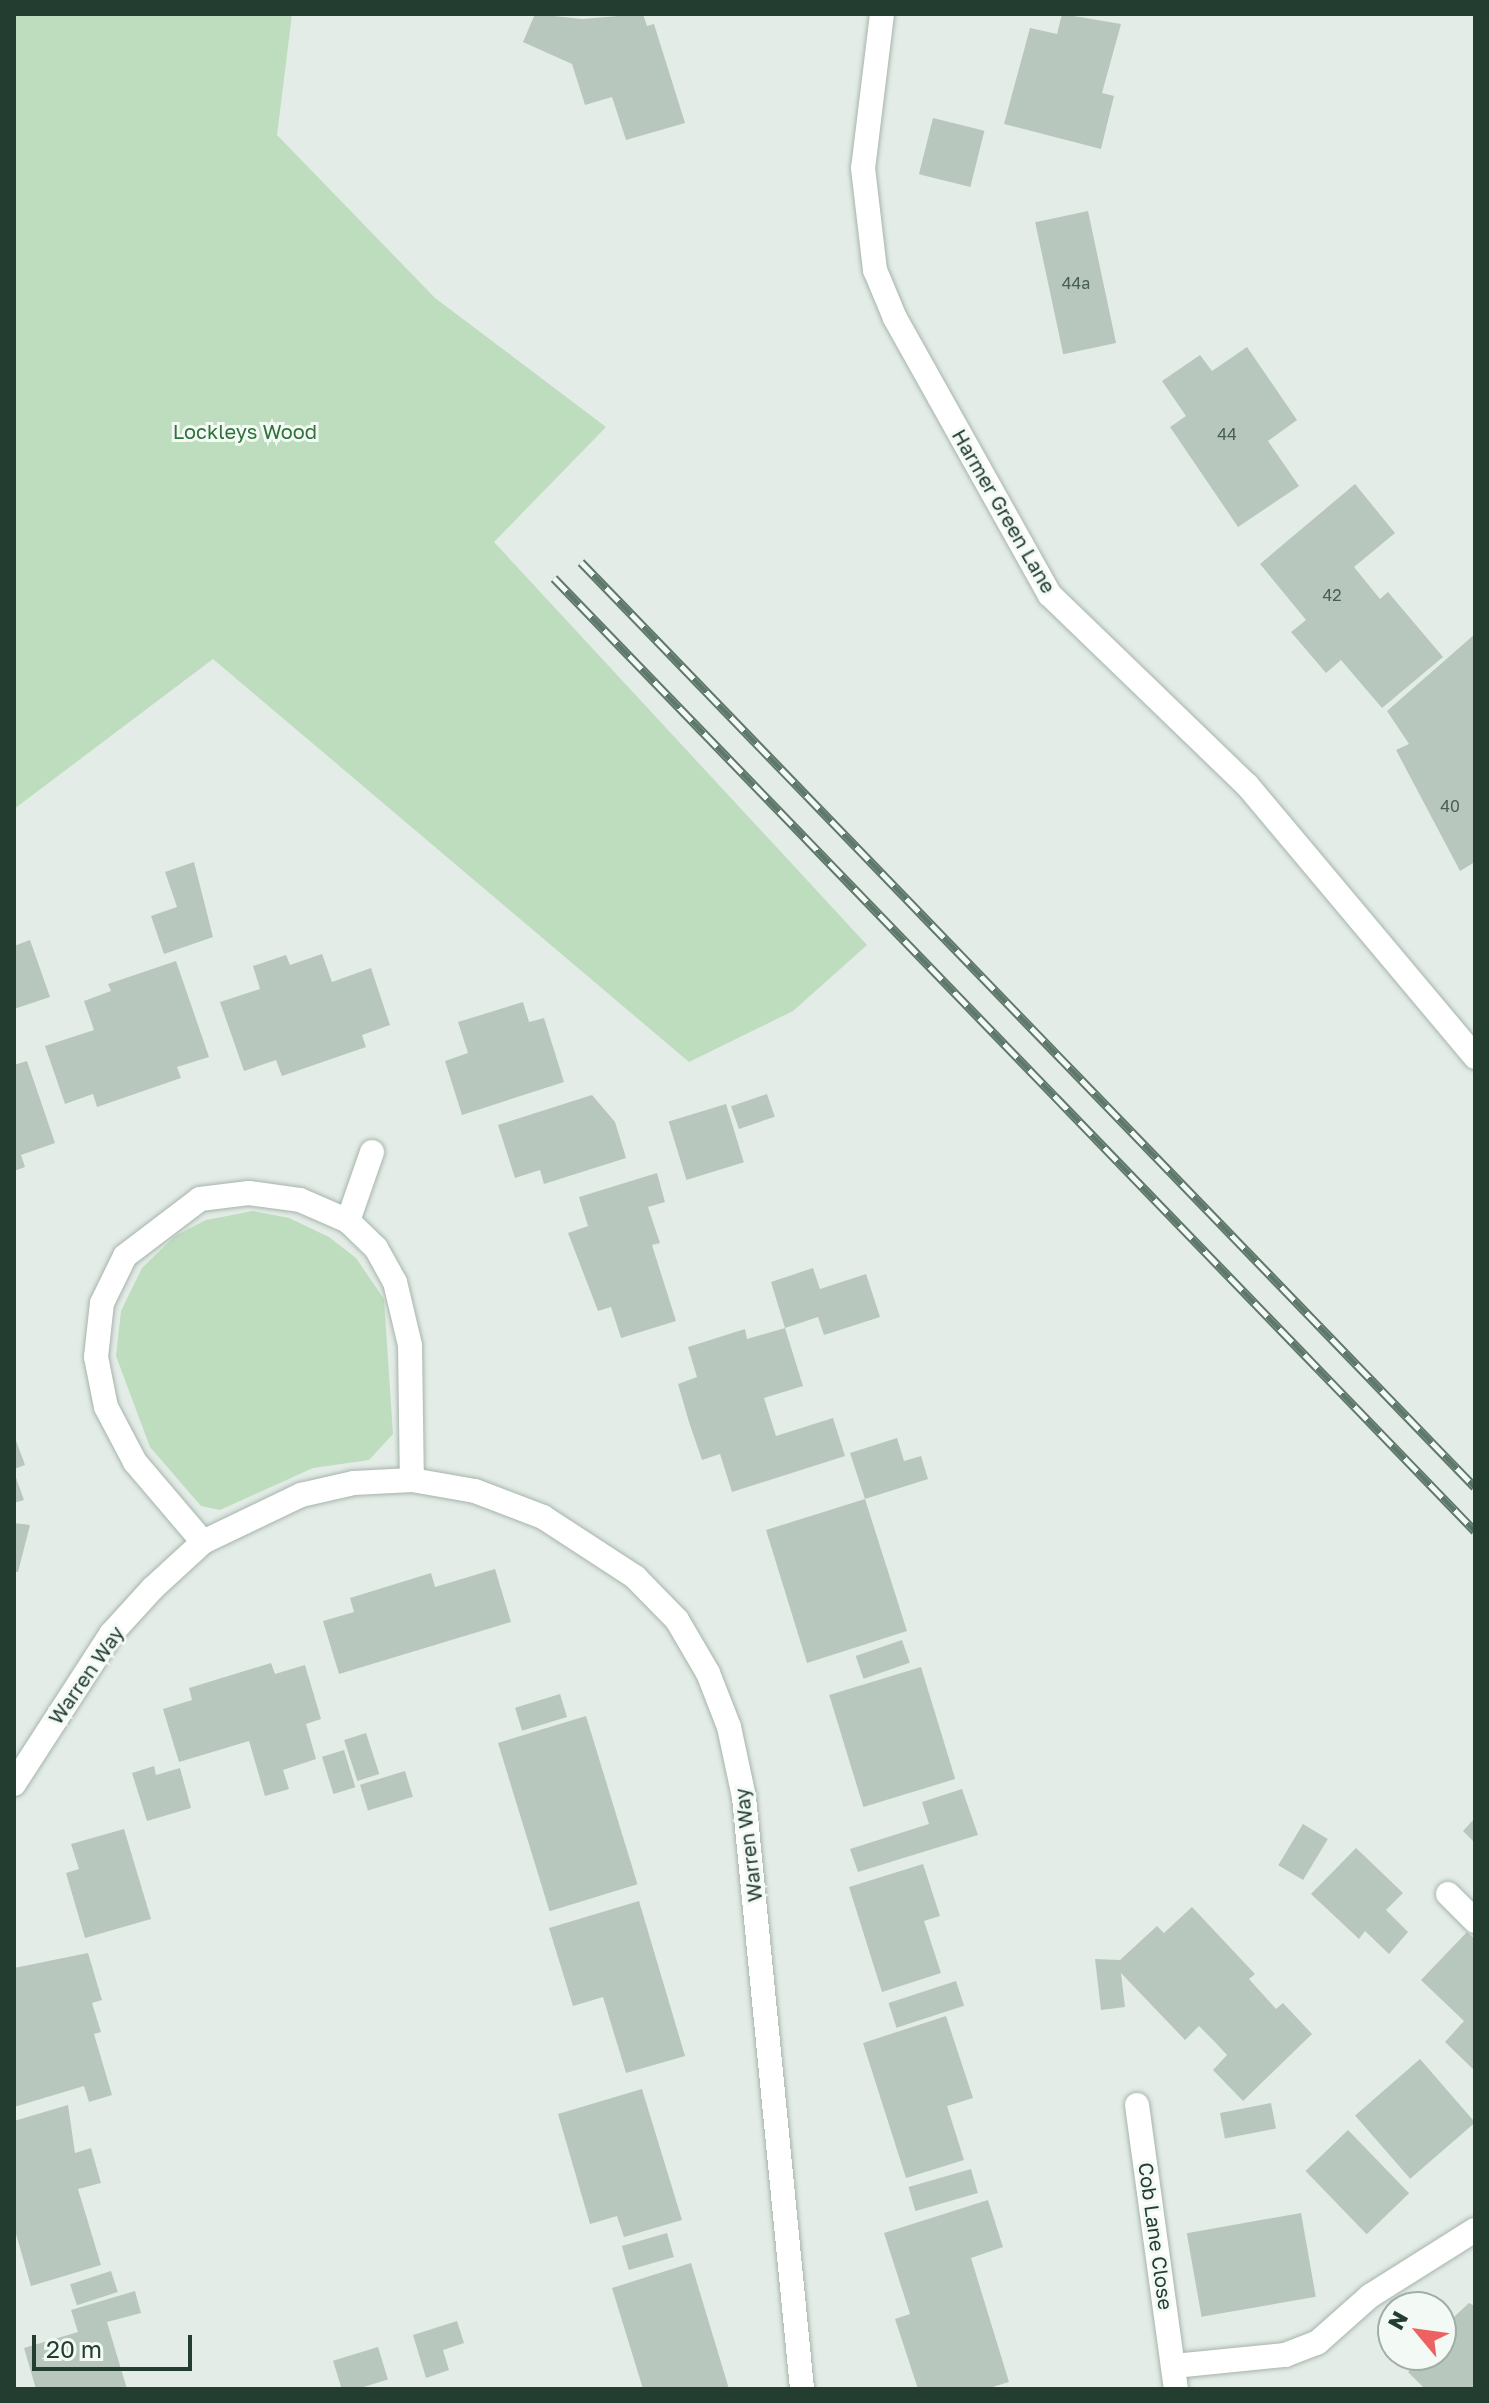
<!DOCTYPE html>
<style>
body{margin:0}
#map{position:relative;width:1489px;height:2403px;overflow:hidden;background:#e3ece6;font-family:"Golos Text",sans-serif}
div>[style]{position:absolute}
.green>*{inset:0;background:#bdddbe}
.building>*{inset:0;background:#b8c7be;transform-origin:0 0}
.roads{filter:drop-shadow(0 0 2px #a6b4ac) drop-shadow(0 0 2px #a6b4ac)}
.lane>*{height:24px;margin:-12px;padding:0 12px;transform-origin:12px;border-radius:12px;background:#fff}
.street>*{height:24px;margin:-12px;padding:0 12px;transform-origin:12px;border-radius:12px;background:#fff}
.rail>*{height:9px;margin-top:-4.5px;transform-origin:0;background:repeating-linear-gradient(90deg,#f3f9f5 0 18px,#5e786b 0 36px);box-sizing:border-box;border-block:2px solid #5e786b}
span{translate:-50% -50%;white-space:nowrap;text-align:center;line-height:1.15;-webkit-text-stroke:6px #f3f9f5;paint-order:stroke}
.number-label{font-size:16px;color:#486054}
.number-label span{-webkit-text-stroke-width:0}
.park-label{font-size:20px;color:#2f7339}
.street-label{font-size:20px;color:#233d30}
.frame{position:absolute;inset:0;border:16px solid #233d30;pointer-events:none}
.north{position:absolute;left:1377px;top:2291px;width:80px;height:80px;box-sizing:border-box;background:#f3f9f5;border:2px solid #a0aea6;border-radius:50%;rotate:299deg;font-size:22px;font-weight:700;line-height:32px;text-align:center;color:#233d30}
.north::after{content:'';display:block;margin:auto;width:28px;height:36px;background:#ed6260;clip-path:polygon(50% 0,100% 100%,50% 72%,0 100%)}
.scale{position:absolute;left:32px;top:2335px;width:160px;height:36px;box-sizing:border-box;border:4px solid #233d30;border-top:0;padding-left:10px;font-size:24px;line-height:28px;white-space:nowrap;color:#233d30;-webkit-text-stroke:6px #f3f9f5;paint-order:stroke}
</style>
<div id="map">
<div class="green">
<i style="clip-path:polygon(14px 14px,292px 14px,277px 135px,435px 298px,606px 427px,494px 542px,867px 945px,793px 1011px,689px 1062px,213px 659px,14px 809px)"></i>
<i style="clip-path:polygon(253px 1211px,289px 1218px,329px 1237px,356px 1258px,384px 1299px,393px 1434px,369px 1460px,313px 1468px,220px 1510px,201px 1506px,150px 1447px,116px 1356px,121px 1311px,142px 1268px,175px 1236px,206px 1220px)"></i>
</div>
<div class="building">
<i style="clip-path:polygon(535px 14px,582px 19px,643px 14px,647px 26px,654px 24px,685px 123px,626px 140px,612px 97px,585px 105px,572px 64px,523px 42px)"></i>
<i style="clip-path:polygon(1062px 14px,1121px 24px,1102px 93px,1114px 96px,1101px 149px,1004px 124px,1030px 28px,1057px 34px)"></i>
<i style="left:933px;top:118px;width:53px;height:58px;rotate:14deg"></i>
<i style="left:1088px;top:211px;width:135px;height:54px;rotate:78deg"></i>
<i style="clip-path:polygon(1247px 347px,1297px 420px,1268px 441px,1299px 486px,1238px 527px,1170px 427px,1186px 416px,1162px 381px,1200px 355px,1212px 371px)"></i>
<i style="clip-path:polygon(1355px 484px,1395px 533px,1354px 567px,1380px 599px,1388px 592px,1443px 657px,1382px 708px,1341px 660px,1326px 673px,1291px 632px,1306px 620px,1260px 564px)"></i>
<i style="clip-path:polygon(1475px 634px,1475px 862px,1460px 871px,1396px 750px,1409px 744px,1387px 711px)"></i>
<i style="clip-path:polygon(194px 862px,213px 937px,164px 954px,151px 916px,177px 907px,165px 872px)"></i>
<i style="clip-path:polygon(30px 940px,50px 997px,14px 1009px,14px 946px)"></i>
<i style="clip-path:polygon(322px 954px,332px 982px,371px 968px,390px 1025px,362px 1035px,366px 1047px,282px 1076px,276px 1060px,244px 1071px,220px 1002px,260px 989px,253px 966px,286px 955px,290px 965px)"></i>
<i style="clip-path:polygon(176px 961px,209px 1057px,177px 1067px,181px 1078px,97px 1107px,93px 1094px,65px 1104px,45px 1046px,94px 1030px,84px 1001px,111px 991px,108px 984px)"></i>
<i style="clip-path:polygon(523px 1002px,529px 1022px,544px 1018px,564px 1082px,462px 1115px,445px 1061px,468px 1053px,458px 1022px)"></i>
<i style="clip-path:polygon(27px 1061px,55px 1143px,21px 1155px,25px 1167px,14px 1171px,14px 1065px)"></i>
<i style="left:767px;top:1094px;width:24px;height:38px;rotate:71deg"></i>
<i style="clip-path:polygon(592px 1095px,615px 1122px,626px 1158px,544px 1184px,540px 1170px,515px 1178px,498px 1125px)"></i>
<i style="left:726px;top:1104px;width:61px;height:60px;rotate:73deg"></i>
<i style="clip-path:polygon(657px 1173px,665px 1202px,648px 1207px,660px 1243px,652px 1245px,676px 1321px,621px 1338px,611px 1307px,598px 1311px,568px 1233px,588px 1226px,579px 1197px)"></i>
<i style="clip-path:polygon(813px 1268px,820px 1289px,866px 1274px,880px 1317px,824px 1335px,818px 1317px,785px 1328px,771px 1282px)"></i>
<i style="clip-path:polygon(785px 1328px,803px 1386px,764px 1398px,776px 1436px,833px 1418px,845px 1456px,732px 1492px,720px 1454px,702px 1460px,689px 1422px,678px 1384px,697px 1377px,688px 1347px,745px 1329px,747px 1339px)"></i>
<i style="clip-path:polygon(14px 1435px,25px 1465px,14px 1469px)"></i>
<i style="clip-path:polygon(897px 1438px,904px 1461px,921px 1456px,928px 1479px,865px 1499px,907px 1631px,807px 1663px,766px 1530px,865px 1499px,850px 1453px)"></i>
<i style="clip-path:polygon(14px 1472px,24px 1500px,14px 1503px)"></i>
<i style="clip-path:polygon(14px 1523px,30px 1525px,18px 1572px,14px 1572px)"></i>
<i style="clip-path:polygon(495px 1569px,511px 1622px,339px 1674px,323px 1621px,354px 1612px,350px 1598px,431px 1573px,435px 1587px)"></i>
<i style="left:902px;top:1640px;width:24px;height:49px;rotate:71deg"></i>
<i style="clip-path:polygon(271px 1663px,275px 1674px,305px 1665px,321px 1719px,306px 1724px,316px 1759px,283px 1770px,289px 1789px,265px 1796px,249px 1741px,179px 1762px,163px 1709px,192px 1700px,189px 1688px)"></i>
<i style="left:921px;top:1667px;width:117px;height:96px;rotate:73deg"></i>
<i style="left:560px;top:1694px;width:24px;height:47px;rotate:73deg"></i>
<i style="left:586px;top:1716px;width:176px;height:92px;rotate:73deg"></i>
<i style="left:366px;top:1733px;width:43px;height:23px;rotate:72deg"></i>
<i style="left:344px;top:1750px;width:39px;height:23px;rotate:73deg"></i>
<i style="clip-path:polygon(154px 1766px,156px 1775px,180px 1768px,191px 1808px,147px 1821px,132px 1773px)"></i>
<i style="left:405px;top:1771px;width:27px;height:47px;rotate:73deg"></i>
<i style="clip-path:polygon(962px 1789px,978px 1835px,858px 1872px,850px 1849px,929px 1824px,922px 1802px)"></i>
<i style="clip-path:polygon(1475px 1818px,1475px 1843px,1463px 1831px)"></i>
<i style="left:1303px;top:1824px;width:29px;height:48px;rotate:31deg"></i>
<i style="clip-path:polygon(124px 1829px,151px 1919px,85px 1938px,66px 1873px,79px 1869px,71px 1844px)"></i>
<i style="clip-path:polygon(1356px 1848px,1403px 1893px,1386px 1910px,1408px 1932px,1389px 1954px,1365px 1931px,1359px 1939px,1311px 1894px)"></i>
<i style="clip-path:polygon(923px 1864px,940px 1916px,924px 1921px,941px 1973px,882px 1992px,849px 1887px)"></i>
<i style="clip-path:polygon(639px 1901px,685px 2056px,626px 2073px,603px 1997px,573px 2006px,549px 1928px)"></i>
<i style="clip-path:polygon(1192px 1907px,1255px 1974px,1249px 1979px,1276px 2009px,1283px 2003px,1312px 2034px,1243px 2101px,1213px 2070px,1227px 2055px,1214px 2041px,1199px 2026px,1185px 2040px,1121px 1973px,1125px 2007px,1101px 2010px,1095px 1959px,1120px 1960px,1157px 1926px,1164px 1933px)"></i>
<i style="clip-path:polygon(1467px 1932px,1475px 1939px,1475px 2071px,1445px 2042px,1464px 2021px,1421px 1980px)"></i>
<i style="clip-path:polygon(88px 1953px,102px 2000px,92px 2003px,101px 2032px,94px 2034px,112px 2095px,89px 2102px,84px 2086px,14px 2107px,14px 1968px)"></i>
<i style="left:956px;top:1981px;width:26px;height:71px;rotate:72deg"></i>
<i style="clip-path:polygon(946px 2016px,973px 2098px,947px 2106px,964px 2160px,906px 2178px,863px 2043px)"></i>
<i style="left:1420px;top:2059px;width:84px;height:86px;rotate:49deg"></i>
<i style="clip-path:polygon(642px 2089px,682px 2220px,624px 2237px,617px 2216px,590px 2224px,558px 2114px)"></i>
<i style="left:1271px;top:2103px;width:26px;height:52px;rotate:79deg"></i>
<i style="clip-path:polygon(68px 2105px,75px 2153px,91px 2148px,101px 2183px,78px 2189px,101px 2265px,31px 2286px,14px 2227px,14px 2121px)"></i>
<i style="left:1348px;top:2130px;width:88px;height:59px;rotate:46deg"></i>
<i style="left:971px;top:2169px;width:25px;height:65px;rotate:74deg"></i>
<i style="clip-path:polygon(988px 2200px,1003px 2247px,971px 2258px,1009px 2382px,986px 2389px,918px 2389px,895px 2319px,910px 2314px,884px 2233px)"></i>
<i style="left:1301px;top:2213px;width:85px;height:116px;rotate:80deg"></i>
<i style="left:667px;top:2233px;width:25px;height:47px;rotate:74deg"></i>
<i style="clip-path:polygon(691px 2263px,729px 2389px,643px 2389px,612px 2288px)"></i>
<i style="left:111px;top:2271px;width:22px;height:43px;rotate:72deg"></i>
<i style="clip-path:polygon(135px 2291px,141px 2313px,107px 2322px,127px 2389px,36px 2389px,24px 2348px,78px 2332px,71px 2310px)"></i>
<i style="clip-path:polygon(1469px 2303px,1475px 2306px,1475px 2389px,1425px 2389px,1408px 2372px,1424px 2355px,1441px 2355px,1441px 2329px)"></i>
<i style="clip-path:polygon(457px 2321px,464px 2343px,443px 2350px,449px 2370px,426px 2378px,413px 2335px)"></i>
<i style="left:378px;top:2347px;width:34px;height:47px;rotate:73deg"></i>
</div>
<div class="roads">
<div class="lane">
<i style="left:348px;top:1221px;width:73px;rotate:-70.8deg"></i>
<i style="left:1448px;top:1894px;width:38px;rotate:45deg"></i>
</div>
<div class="street">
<i style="left:882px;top:14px;width:155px;rotate:97deg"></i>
<i style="left:863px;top:168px;width:103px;rotate:83.3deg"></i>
<i style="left:875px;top:270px;width:52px;rotate:67.4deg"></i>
<i style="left:895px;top:318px;width:317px;rotate:60.8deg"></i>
<i style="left:1050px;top:595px;width:274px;rotate:44deg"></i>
<i style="left:1247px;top:785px;width:355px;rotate:50deg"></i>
<i style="left:203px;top:1542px;width:105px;rotate:-130.4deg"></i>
<i style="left:135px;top:1462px;width:62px;rotate:-117.8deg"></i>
<i style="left:106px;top:1407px;width:51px;rotate:-101.3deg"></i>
<i style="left:96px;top:1357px;width:54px;rotate:-83.7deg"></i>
<i style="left:102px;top:1303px;width:52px;rotate:-63.9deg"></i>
<i style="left:125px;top:1256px;width:94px;rotate:-37.2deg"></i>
<i style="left:200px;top:1199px;width:49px;rotate:-7deg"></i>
<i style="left:249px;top:1193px;width:51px;rotate:7.8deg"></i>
<i style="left:300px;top:1200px;width:52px;rotate:23.6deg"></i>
<i style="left:348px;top:1221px;width:39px;rotate:44deg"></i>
<i style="left:376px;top:1248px;width:39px;rotate:61deg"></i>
<i style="left:395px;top:1282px;width:65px;rotate:76.6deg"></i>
<i style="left:410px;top:1345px;width:135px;rotate:89.2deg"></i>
<i style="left:14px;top:1784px;width:179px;rotate:-57.1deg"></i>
<i style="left:111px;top:1634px;width:62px;rotate:-47.6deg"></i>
<i style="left:153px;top:1588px;width:68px;rotate:-42.6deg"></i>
<i style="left:203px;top:1542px;width:109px;rotate:-25.6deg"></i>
<i style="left:301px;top:1495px;width:54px;rotate:-12.8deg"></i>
<i style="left:354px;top:1483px;width:58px;rotate:-3deg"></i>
<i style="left:412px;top:1480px;width:64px;rotate:9.9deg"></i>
<i style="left:475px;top:1491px;width:73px;rotate:20.9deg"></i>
<i style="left:543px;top:1517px;width:110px;rotate:33.1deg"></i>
<i style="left:635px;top:1577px;width:60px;rotate:45.7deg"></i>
<i style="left:677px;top:1620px;width:61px;rotate:59.7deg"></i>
<i style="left:708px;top:1673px;width:58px;rotate:68.7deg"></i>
<i style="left:729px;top:1727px;width:72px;rotate:77.9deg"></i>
<i style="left:744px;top:1797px;width:595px;rotate:84.4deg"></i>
<i style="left:1137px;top:2105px;width:287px;rotate:82.2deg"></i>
<i style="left:1174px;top:2366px;width:112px;rotate:-5.7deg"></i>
<i style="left:1285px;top:2355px;width:34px;rotate:-21deg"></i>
<i style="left:1317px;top:2343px;width:71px;rotate:-41.6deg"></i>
<i style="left:1370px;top:2296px;width:124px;rotate:-32.2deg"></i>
</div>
</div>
<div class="rail">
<i style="left:581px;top:562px;width:1286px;rotate:45.98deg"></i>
<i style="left:554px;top:578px;width:1325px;rotate:45.98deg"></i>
</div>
<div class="number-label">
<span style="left:1076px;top:283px">44a</span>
<span style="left:1227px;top:434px">44</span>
<span style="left:1332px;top:595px">42</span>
<span style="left:1450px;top:806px">40</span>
</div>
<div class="park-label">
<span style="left:245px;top:431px">Lockleys Wood</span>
</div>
<div class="street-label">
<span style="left:1004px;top:511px;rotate:60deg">Harmer Green Lane</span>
<span style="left:86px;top:1675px;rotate:-55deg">Warren Way</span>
<span style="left:748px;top:1845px;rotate:-97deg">Warren Way</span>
<span style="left:1156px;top:2236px;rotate:82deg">Cob Lane Close</span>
</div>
<div class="frame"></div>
<div class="north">N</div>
<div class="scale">20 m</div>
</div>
